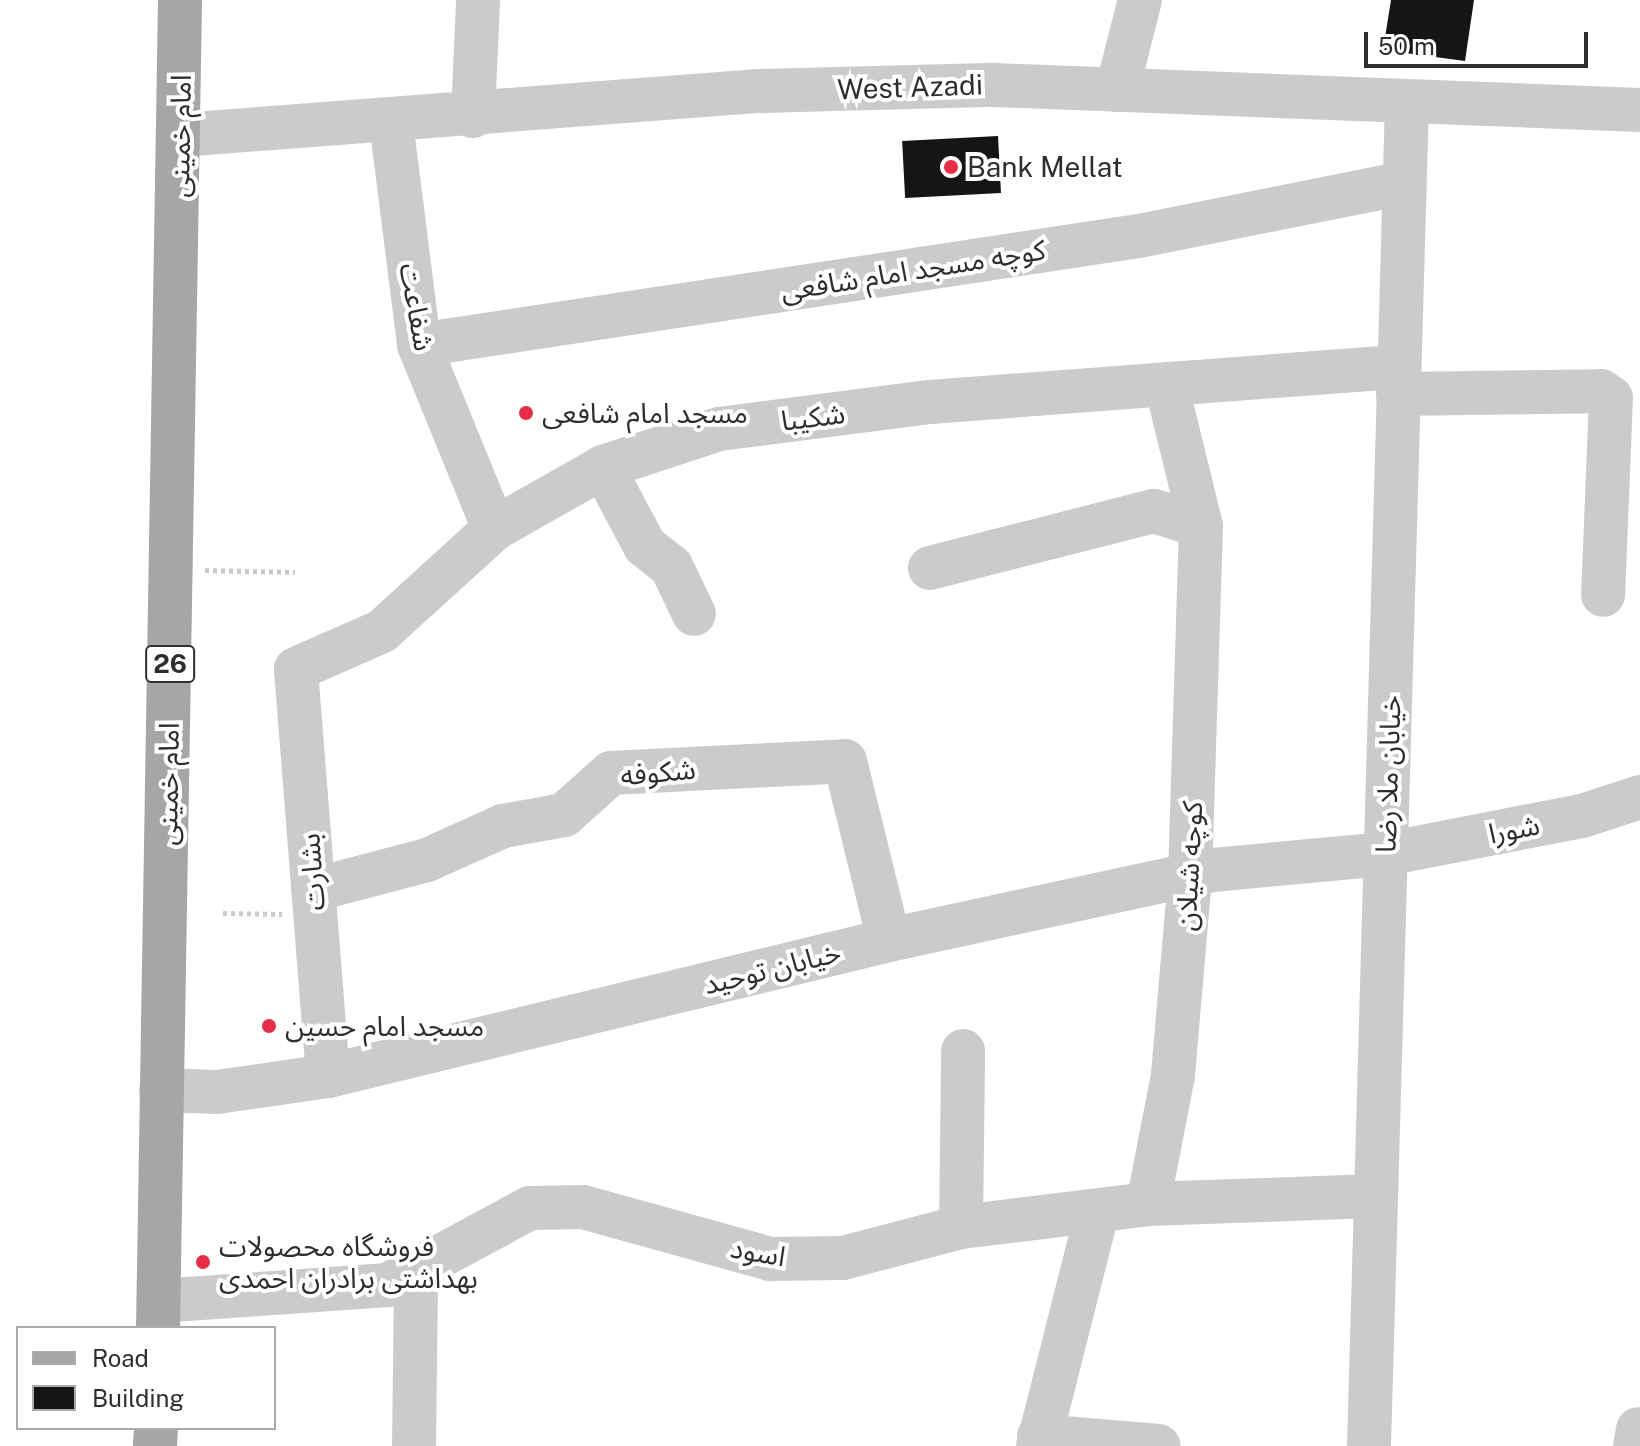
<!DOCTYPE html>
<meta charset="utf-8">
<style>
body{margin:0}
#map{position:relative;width:1640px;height:1446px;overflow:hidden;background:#fff;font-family:"Public Sans","Noto Sans Arabic",sans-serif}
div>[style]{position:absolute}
.building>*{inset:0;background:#151515;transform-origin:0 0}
.path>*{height:5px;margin-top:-2.5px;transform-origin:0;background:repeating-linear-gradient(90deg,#cbcbcb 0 4px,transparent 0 8px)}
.minor>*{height:44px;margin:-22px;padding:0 22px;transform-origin:22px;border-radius:22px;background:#cbcbcb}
.major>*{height:44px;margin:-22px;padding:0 22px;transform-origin:22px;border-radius:22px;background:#a6a6a6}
.dots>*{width:22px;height:22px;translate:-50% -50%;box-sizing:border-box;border:4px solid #fff;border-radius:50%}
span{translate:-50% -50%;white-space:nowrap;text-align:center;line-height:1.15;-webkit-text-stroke:8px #fff;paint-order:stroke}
.shield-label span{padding:2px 6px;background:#fff;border:2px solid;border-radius:6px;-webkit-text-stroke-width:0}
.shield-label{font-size:26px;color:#2e2e2e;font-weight:700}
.street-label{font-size:28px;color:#2e2e2e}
.poi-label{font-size:28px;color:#2e2e2e}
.left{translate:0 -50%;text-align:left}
.legend{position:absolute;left:16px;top:1326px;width:260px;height:104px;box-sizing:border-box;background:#fff;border:2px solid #ababab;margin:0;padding:10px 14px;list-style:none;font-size:24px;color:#2e2e2e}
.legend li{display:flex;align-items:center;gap:16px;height:40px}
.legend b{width:40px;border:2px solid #ababab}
.scale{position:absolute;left:1364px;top:32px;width:224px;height:36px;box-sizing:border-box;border:4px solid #2e2e2e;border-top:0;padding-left:10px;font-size:24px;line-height:28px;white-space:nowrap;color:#2e2e2e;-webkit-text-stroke:6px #fff;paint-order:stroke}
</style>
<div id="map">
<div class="building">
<i style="clip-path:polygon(1391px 0,1474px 0,1465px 61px,1383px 50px)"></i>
<i style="left:998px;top:136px;width:57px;height:96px;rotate:87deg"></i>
</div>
<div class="path">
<i style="left:205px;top:570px;width:90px;rotate:1.3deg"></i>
<i style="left:223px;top:913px;width:59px;rotate:1deg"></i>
</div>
<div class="minor">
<i style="left:1117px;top:90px;width:93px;rotate:-75.7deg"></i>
<i style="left:473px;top:116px;width:116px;rotate:-87.5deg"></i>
<i style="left:391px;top:122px;width:225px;rotate:82.8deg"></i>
<i style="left:419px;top:345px;width:199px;rotate:67.8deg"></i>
<i style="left:180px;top:135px;width:581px;rotate:-4.35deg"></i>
<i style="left:759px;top:91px;width:236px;rotate:-1.5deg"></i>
<i style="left:995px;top:85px;width:645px;rotate:2.22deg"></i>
<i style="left:419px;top:345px;width:728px;rotate:-8.61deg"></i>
<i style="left:1139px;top:236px;width:270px;rotate:-11.3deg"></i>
<i style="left:1398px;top:394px;width:203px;rotate:-0.8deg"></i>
<i style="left:1601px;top:391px;width:12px;rotate:35deg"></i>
<i style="left:1611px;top:398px;width:197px;rotate:92.3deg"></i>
<i style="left:603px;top:467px;width:89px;rotate:62deg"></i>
<i style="left:645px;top:546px;width:33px;rotate:38deg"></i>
<i style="left:671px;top:566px;width:53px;rotate:64.4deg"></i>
<i style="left:930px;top:568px;width:231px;rotate:-14.3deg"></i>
<i style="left:1154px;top:511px;width:49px;rotate:17.7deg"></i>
<i style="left:313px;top:890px;width:118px;rotate:-14.7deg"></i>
<i style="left:427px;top:860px;width:83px;rotate:-24.1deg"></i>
<i style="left:503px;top:826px;width:62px;rotate:-10.2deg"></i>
<i style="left:564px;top:815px;width:63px;rotate:-41.8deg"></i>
<i style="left:611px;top:773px;width:234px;rotate:-2.9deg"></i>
<i style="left:845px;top:761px;width:184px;rotate:76.2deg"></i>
<i style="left:328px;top:1076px;width:408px;rotate:-94.5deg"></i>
<i style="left:296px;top:669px;width:94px;rotate:-23.8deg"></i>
<i style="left:382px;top:631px;width:151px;rotate:-42.3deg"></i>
<i style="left:494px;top:529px;width:125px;rotate:-29.6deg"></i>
<i style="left:603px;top:467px;width:122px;rotate:-18.1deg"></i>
<i style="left:719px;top:429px;width:213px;rotate:-7.3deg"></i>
<i style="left:930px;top:402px;width:470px;rotate:-4.3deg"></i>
<i style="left:161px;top:1090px;width:56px;rotate:2deg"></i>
<i style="left:217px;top:1092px;width:112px;rotate:-8.2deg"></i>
<i style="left:328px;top:1076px;width:577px;rotate:-13.63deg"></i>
<i style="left:889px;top:940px;width:331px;rotate:-12.2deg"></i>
<i style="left:1213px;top:870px;width:174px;rotate:-5.3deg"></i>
<i style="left:1386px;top:854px;width:200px;rotate:-11deg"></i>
<i style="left:1582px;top:816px;width:61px;rotate:-18.1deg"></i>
<i style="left:1148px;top:1204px;width:131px;rotate:-79deg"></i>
<i style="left:1173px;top:1075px;width:200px;rotate:-85.1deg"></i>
<i style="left:1190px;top:876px;width:350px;rotate:-88.2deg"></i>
<i style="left:1201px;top:526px;width:146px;rotate:-103.8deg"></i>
<i style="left:961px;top:1227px;width:176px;rotate:-89.3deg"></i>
<i style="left:159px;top:1301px;width:229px;rotate:-4deg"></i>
<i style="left:387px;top:1285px;width:162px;rotate:-28.3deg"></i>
<i style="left:530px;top:1208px;width:53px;rotate:-1.1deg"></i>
<i style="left:583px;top:1207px;width:194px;rotate:15.5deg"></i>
<i style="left:770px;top:1259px;width:73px;rotate:-0.8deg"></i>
<i style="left:843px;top:1258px;width:122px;rotate:-14.7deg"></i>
<i style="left:961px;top:1227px;width:188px;rotate:-7deg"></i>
<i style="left:1148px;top:1204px;width:228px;rotate:-2deg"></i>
<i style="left:1039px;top:1436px;width:120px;rotate:4.8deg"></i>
<i style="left:414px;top:1446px;width:175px;rotate:-89.3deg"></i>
<i style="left:1038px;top:1446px;width:240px;rotate:-75.8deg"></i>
<i style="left:1369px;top:1446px;width:1345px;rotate:-88.38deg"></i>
<i style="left:1635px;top:1446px;width:17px;rotate:-80deg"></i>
</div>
<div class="major">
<i style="left:158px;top:1328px;width:1328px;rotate:-89.05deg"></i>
<i style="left:155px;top:1446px;width:18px;rotate:-87deg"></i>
</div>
<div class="dots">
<i style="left:951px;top:167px;background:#e72e49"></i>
<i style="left:526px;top:413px;background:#e72e49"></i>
<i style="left:269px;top:1026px;background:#e72e49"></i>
<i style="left:203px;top:1262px;background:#e72e49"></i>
</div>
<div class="shield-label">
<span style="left:170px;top:664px">26</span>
</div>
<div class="street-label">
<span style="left:910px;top:87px;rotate:-2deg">West Azadi</span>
<span style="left:180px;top:136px;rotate:-89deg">امام خمینی</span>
<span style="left:913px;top:270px;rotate:-9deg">کوچه مسجد امام شافعی</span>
<span style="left:417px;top:307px;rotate:80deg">شفاعت</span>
<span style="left:813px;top:417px;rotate:-7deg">شکیبا</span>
<span style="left:658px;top:772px;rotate:-5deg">شکوفه</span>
<span style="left:1388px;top:774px;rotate:-88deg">خیابان ملا رضا</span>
<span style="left:168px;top:784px;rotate:-89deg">امام خمینی</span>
<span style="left:1514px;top:829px;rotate:-11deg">شورا</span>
<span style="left:1189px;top:866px;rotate:-87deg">کوچه شیلان</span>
<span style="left:312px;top:872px;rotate:-94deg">بشارت</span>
<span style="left:772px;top:968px;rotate:-14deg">خیابان توحید</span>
<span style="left:758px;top:1252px;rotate:10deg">اسود</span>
</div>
<div class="poi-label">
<span class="left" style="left:967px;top:167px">Bank Mellat</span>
<span class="left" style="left:542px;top:413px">مسجد امام شافعی</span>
<span class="left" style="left:285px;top:1026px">مسجد امام حسین</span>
<span class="left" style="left:219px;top:1262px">فروشگاه محصولات<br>بهداشتی برادران احمدی</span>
</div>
<ul class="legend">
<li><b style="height:10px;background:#a6a6a6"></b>Road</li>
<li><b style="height:22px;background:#151515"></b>Building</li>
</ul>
<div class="scale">50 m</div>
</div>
